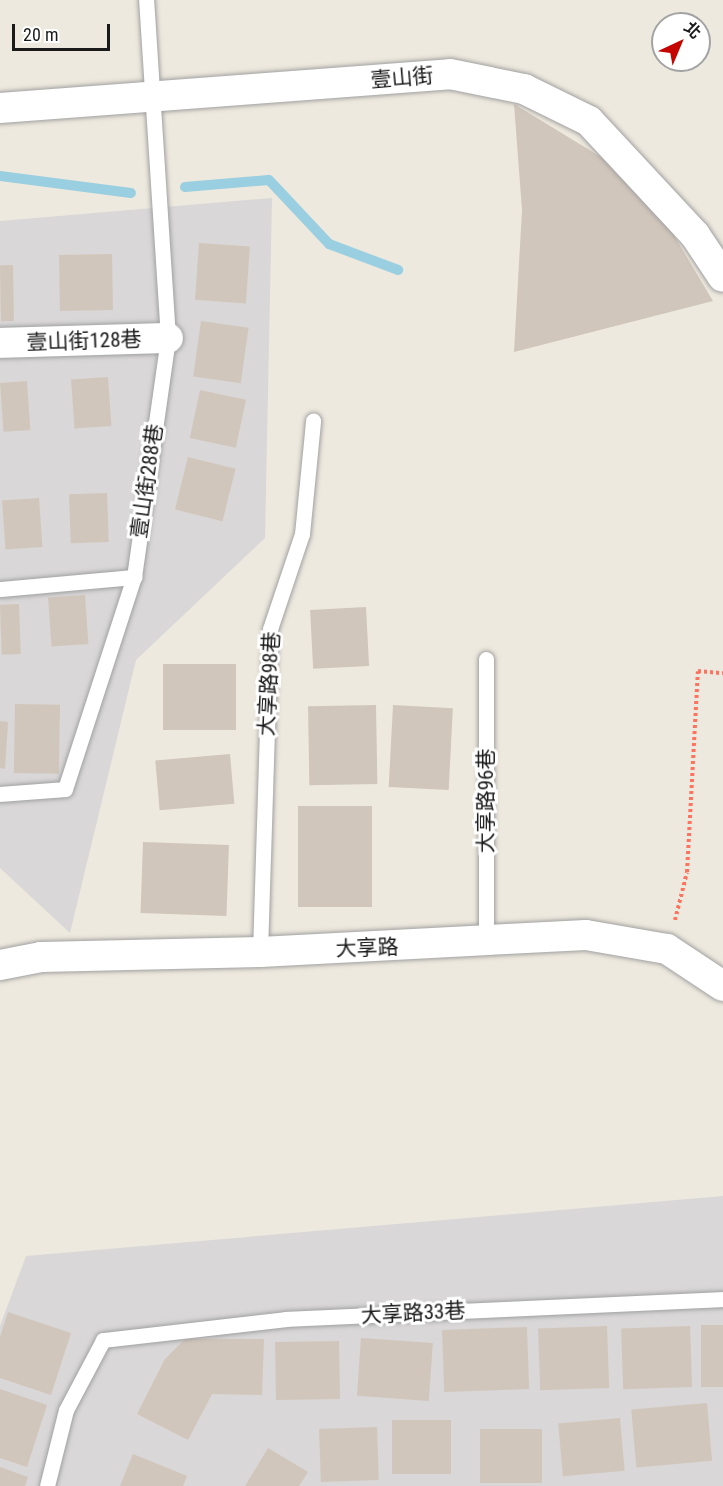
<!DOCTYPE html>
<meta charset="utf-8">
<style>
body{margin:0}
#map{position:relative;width:723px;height:1486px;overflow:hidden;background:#eee9de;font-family:"Roboto Condensed","Noto Sans TC",sans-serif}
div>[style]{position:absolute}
.residential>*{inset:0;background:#d9d7d7}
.stream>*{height:10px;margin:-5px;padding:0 5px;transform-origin:5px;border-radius:5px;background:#99cfe0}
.building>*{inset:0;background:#d1c6bb;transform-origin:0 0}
.path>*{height:4px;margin-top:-2px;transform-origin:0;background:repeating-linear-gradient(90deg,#ff735e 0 3px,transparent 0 6px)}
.roads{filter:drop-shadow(0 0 2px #a1a1a1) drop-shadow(0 0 2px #a1a1a1)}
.service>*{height:15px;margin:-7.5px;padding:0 7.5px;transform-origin:7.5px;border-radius:7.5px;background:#fff}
.minor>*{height:30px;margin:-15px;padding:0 15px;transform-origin:15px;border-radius:15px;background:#fff}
span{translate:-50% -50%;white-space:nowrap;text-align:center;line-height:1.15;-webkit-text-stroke:6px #fff;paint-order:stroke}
.street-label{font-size:21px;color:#1a1a1a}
.north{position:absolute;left:651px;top:12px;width:60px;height:60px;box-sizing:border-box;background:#fff;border:2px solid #a3a3a3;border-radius:50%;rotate:44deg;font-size:16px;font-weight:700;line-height:24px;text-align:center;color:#1a1a1a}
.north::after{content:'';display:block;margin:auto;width:21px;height:27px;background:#c50500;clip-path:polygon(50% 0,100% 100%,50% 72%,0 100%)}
.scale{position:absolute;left:12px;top:24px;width:98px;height:27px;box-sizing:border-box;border:3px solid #1a1a1a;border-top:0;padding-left:8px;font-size:18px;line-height:21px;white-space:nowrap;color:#1a1a1a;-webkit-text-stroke:4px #fff;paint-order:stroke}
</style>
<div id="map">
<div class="residential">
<i style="clip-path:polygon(272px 198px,265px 538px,136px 660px,70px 933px,0 868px,0 221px)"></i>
<i style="clip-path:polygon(723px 1196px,723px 1486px,0 1486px,0 1326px,26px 1256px)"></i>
</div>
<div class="stream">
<i style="left:0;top:176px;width:132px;rotate:7.4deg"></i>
<i style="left:185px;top:187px;width:84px;rotate:-4.8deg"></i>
<i style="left:269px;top:180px;width:88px;rotate:46.8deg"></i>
<i style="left:329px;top:244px;width:74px;rotate:20.6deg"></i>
</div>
<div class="building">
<i style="clip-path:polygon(514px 104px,642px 182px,713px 301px,514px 352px,522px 210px)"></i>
<i style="left:199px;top:243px;width:51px;height:57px;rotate:4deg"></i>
<i style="left:112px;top:254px;width:56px;height:53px;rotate:89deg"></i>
<i style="left:13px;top:265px;width:56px;height:13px;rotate:89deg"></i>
<i style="left:201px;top:321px;width:48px;height:56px;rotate:8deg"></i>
<i style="left:108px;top:377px;width:49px;height:37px;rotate:86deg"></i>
<i style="left:27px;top:381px;width:49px;height:27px;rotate:86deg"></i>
<i style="left:200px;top:390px;width:47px;height:49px;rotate:12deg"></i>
<i style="left:188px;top:457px;width:49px;height:54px;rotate:14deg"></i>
<i style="left:107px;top:493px;width:49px;height:38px;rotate:88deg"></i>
<i style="left:39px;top:498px;width:49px;height:37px;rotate:86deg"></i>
<i style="left:85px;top:595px;width:49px;height:37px;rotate:86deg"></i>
<i style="left:19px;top:604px;width:50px;height:19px;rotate:88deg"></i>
<i style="left:366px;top:607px;width:59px;height:56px;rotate:87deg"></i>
<i style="left:163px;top:664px;width:73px;height:66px"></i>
<i style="left:15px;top:704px;width:45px;height:69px;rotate:1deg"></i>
<i style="left:376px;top:705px;width:79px;height:68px;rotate:89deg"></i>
<i style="left:393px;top:705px;width:60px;height:82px;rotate:3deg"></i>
<i style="clip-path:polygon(0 721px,8px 722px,5px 769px,0 768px)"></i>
<i style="left:230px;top:754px;width:50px;height:75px;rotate:85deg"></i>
<i style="left:298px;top:806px;width:74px;height:101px"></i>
<i style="left:143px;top:842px;width:86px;height:71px;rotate:2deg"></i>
<i style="clip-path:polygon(8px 1312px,71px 1333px,51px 1395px,0 1378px,0 1337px)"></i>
<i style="left:701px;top:1325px;width:22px;height:62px"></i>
<i style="left:607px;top:1326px;width:62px;height:69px;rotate:88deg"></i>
<i style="left:690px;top:1326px;width:61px;height:69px;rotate:88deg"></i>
<i style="left:527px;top:1327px;width:62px;height:85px;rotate:88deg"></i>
<i style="left:361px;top:1338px;width:72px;height:58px;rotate:4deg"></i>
<i style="clip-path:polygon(185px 1339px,264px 1339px,262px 1395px,212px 1394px,188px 1440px,137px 1414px,165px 1359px)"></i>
<i style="left:339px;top:1341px;width:58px;height:64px;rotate:89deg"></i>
<i style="clip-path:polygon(0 1389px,47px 1405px,27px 1467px,0 1458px)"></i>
<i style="left:707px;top:1403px;width:58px;height:76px;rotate:85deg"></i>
<i style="left:620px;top:1418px;width:53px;height:62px;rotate:85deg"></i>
<i style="left:392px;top:1420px;width:59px;height:54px"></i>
<i style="left:377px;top:1427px;width:53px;height:58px;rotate:88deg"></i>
<i style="left:480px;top:1429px;width:62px;height:54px"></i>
<i style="clip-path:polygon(268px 1448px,308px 1472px,299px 1486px,245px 1486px)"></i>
<i style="clip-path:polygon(133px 1454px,187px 1476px,183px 1486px,120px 1486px)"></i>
<i style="clip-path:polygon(0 1467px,28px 1477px,25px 1486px,0 1486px)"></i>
</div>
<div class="path">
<i style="left:675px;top:920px;width:49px;rotate:-76deg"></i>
<i style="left:687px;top:872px;width:201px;rotate:-86.9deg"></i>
<i style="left:698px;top:671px;width:25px;rotate:5deg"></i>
</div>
<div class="roads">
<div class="service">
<i style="left:0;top:589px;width:135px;rotate:-5.1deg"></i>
<i style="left:0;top:794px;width:65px;rotate:-4.4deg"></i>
<i style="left:65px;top:789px;width:223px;rotate:-72deg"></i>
<i style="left:134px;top:577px;width:241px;rotate:-81.9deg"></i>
<i style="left:168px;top:338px;width:339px;rotate:-93.7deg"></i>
<i style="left:486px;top:943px;width:284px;rotate:-90deg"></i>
<i style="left:260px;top:952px;width:323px;rotate:-88.2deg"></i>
<i style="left:270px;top:629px;width:100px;rotate:-71.4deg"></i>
<i style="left:302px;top:534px;width:114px;rotate:-84.4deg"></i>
<i style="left:47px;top:1486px;width:78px;rotate:-76deg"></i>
<i style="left:66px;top:1410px;width:79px;rotate:-62.1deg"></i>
<i style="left:103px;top:1340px;width:184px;rotate:-6.5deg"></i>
<i style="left:286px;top:1319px;width:437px;rotate:-2.6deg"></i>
</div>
<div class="minor">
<i style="left:0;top:108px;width:451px;rotate:-4.3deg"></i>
<i style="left:450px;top:74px;width:76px;rotate:11.5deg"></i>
<i style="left:524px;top:89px;width:72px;rotate:26.2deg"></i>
<i style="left:589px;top:121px;width:156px;rotate:47.1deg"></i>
<i style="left:695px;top:235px;width:50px;rotate:56.3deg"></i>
<i style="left:0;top:343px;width:168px;rotate:-1.7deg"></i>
<i style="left:0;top:965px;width:42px;rotate:-11deg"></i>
<i style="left:41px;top:957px;width:219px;rotate:-1.3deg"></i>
<i style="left:260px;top:952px;width:326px;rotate:-3deg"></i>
<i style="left:586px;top:935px;width:82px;rotate:9.8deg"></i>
<i style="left:667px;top:949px;width:67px;rotate:33.5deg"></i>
</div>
</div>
<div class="street-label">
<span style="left:402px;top:78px;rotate:-5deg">壹山街</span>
<span style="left:84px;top:341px;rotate:-2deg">壹山街128巷</span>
<span style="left:147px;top:481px;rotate:-82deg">壹山街288巷</span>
<span style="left:269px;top:684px;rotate:-87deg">大享路98巷</span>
<span style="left:486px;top:801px;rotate:-90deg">大享路96巷</span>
<span style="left:367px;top:948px;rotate:-2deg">大享路</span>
<span style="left:413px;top:1313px;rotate:-3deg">大享路33巷</span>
</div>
<div class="north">北</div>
<div class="scale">20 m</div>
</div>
